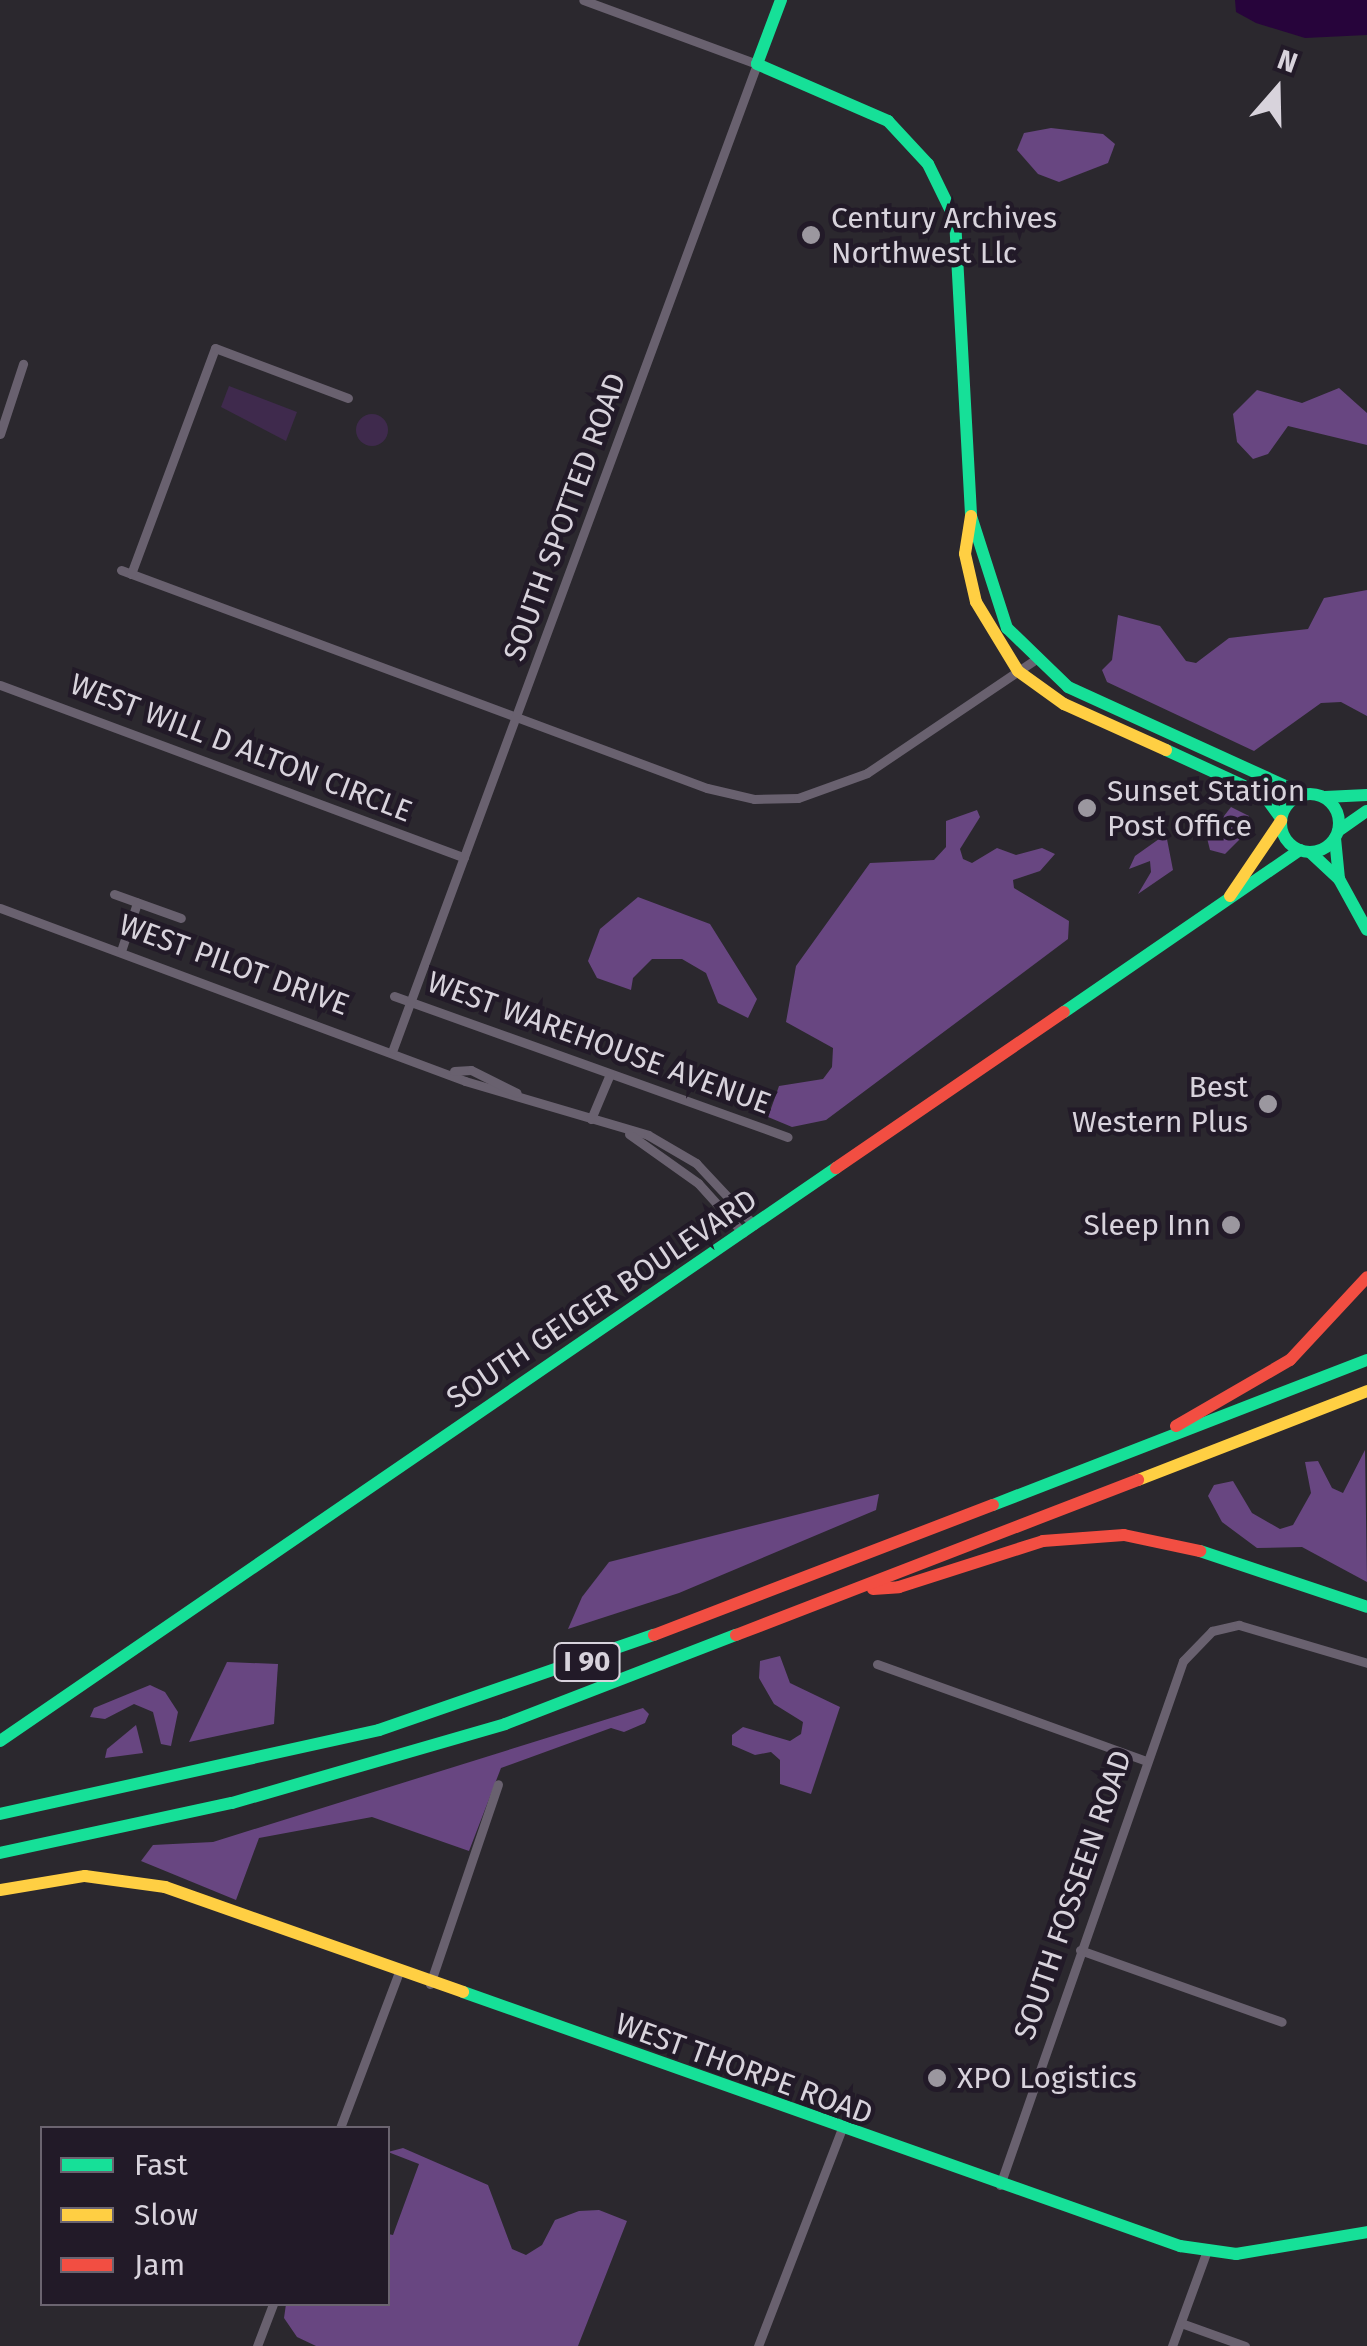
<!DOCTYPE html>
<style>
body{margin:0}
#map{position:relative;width:1367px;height:2346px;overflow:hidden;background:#2b282e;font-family:"Fira Sans",sans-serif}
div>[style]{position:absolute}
.green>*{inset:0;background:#3f2a4d}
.round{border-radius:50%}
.forest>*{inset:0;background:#684681}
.water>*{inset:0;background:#27043b}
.street>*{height:9px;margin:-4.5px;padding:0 4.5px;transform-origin:4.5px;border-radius:4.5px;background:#69616f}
.fast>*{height:12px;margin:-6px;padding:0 6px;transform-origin:6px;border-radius:6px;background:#16e098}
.fast>.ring{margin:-6px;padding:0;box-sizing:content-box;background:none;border:12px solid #16e098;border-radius:50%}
.slow>*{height:12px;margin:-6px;padding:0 6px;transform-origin:6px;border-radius:6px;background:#ffcf43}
.jam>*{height:12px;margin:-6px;padding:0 6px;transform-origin:6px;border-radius:6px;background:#f24e42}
.dots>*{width:28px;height:28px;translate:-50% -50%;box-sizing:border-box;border:5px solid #221a28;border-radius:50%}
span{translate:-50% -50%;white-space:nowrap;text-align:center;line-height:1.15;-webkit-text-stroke:9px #221a28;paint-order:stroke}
.shield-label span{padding:2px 8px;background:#221a28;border:2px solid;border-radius:8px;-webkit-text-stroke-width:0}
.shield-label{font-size:28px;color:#d8d3dc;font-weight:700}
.poi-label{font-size:30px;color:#d8d3dc}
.left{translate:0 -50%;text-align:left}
.right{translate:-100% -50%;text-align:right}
.street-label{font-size:30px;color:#d8d3dc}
.legend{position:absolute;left:40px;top:2126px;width:350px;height:180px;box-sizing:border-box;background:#221a28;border:2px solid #6b6470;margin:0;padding:12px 18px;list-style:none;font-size:30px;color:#d8d3dc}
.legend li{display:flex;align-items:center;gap:20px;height:50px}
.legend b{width:50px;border:2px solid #6b6470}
.north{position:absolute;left:1227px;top:40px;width:100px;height:100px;-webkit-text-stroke:8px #221a28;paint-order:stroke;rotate:20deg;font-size:28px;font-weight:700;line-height:40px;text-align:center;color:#d8d3dc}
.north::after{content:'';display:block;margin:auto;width:35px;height:45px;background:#d8d3dc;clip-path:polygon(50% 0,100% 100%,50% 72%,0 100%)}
</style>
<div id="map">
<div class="green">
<i style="clip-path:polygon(229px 386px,297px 412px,286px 441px,221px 407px)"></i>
<i class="round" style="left:356px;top:414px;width:32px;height:32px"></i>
</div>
<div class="forest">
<i style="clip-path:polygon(1051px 128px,1103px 134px,1115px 144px,1108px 163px,1059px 182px,1038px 174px,1017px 150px,1024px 133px)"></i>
<i style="clip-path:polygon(1339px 388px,1367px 413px,1367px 445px,1288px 426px,1268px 454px,1253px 459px,1237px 442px,1233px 414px,1257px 390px,1302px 403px)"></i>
<i style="clip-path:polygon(1367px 590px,1367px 716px,1341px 702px,1321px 703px,1254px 751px,1107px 682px,1102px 670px,1112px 660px,1118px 615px,1160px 626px,1186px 661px,1196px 663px,1229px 638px,1308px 629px,1324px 598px)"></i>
<i style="clip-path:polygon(1231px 807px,1249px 816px,1242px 837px,1225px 854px,1210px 850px,1207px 838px)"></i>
<i style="clip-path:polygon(977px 810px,980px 817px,960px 849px,963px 859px,972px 863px,997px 848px,1016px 855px,1042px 848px,1055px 854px,1040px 871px,1013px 880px,1014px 888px,1069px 921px,1068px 939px,826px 1120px,792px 1127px,768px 1117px,779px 1086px,823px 1079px,832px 1067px,833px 1048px,786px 1022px,796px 966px,870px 863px,934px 860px,946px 847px,946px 821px)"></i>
<i style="clip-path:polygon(1166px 834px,1173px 870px,1138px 894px,1151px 872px,1150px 861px,1129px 869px,1135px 856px)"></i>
<i style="clip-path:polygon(638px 897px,710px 924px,757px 999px,748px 1018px,718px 1003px,706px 973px,682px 959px,652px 959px,633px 978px,631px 990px,597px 978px,588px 961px,600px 929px)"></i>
<i style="clip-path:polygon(1365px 1450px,1367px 1582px,1302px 1547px,1257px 1548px,1222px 1522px,1208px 1496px,1214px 1485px,1233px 1481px,1252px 1513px,1280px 1529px,1293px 1525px,1311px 1493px,1305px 1462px,1318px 1461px,1332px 1488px,1343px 1493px)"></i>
<i style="clip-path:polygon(879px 1494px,876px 1510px,679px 1593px,568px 1629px,582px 1597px,609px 1562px)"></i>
<i style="clip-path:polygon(780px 1656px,790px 1683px,840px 1707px,811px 1794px,780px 1784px,780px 1760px,771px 1752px,755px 1755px,732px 1745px,732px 1735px,743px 1727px,790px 1741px,801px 1734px,803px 1722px,774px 1704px,759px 1678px,760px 1661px)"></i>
<i style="clip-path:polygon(227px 1662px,278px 1664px,274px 1724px,189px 1742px)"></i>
<i style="clip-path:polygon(150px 1685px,165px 1692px,178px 1712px,171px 1746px,161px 1744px,153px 1712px,134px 1704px,105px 1719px,90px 1717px,94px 1708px)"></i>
<i style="clip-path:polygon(643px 1708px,649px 1714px,645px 1723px,624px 1732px,611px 1728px,501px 1768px,469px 1851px,372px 1817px,259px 1838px,236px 1900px,141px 1861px,153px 1845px,213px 1842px)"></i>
<i style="clip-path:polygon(136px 1725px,143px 1753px,105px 1758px,107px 1749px)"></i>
<i style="clip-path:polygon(403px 2148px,488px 2185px,512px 2249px,526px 2255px,542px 2245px,555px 2220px,579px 2211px,599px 2210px,627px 2221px,578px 2346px,316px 2346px,297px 2337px,284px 2318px,286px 2304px,388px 2304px,388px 2234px,393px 2235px,419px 2164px,388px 2152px)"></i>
</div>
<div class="water">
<i style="clip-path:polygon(1235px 0,1367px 0,1367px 35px,1305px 38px,1256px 23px,1236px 12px)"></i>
</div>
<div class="street">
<i style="left:0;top:434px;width:74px;rotate:-71.8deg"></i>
<i style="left:121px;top:570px;width:625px;rotate:20.41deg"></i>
<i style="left:707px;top:788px;width:48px;rotate:13.2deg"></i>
<i style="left:754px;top:799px;width:44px;rotate:-1.3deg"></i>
<i style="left:798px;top:798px;width:73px;rotate:-19.9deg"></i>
<i style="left:867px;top:773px;width:200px;rotate:-34deg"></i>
<i style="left:131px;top:574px;width:241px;rotate:-69.6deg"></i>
<i style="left:215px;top:348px;width:142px;rotate:20.6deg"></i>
<i style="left:0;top:685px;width:495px;rotate:20.4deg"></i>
<i style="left:114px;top:894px;width:71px;rotate:19.7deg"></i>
<i style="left:0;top:908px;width:496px;rotate:20.4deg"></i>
<i style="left:465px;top:1081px;width:191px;rotate:16.4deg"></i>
<i style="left:648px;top:1135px;width:56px;rotate:30.3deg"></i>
<i style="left:696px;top:1163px;width:85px;rotate:46.9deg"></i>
<i style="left:121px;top:951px;width:51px;rotate:-71.6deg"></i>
<i style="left:394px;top:996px;width:418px;rotate:19.7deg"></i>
<i style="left:393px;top:1049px;width:1050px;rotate:-69.72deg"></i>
<i style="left:757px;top:64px;width:185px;rotate:-159.8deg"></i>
<i style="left:454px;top:1071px;width:17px;rotate:-3deg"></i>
<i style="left:471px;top:1070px;width:51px;rotate:26.6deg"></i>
<i style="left:591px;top:1119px;width:49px;rotate:-67.1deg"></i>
<i style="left:629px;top:1134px;width:85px;rotate:35.4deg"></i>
<i style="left:698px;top:1183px;width:67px;rotate:48deg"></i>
<i style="left:877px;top:1664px;width:286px;rotate:19.8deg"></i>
<i style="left:1080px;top:1950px;width:214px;rotate:19.6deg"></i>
<i style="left:430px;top:1984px;width:211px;rotate:-71.2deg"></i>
<i style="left:340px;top:2128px;width:167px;rotate:-69.3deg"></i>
<i style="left:1000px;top:2185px;width:555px;rotate:-70.75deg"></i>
<i style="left:1183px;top:1661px;width:42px;rotate:-46deg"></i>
<i style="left:1212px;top:1631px;width:28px;rotate:-13deg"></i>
<i style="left:1239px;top:1625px;width:134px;rotate:16.5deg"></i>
<i style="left:1181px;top:2323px;width:68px;rotate:19.8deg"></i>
<i style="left:257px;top:2346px;width:45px;rotate:-69.1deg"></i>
<i style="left:758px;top:2346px;width:230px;rotate:-68.9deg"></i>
<i style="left:1172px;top:2346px;width:99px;rotate:-69.9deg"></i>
</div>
<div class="fast">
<i style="left:781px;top:0;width:68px;rotate:110.6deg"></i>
<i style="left:757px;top:64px;width:143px;rotate:23.5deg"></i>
<i style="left:888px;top:121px;width:59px;rotate:47.1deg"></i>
<i style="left:928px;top:164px;width:61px;rotate:63.9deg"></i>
<i style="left:955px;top:219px;width:297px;rotate:86.9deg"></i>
<i style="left:971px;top:516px;width:118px;rotate:72.2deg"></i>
<i style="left:1007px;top:628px;width:85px;rotate:44deg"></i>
<i style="left:1068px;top:687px;width:258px;rotate:24.5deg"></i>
<i style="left:1166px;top:750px;width:108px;rotate:24.7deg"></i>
<i style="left:1264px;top:795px;width:29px;rotate:54deg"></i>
<i class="ring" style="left:1281px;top:794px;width:46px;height:46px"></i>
<i style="left:1325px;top:797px;width:42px;rotate:-2.7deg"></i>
<i style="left:1338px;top:831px;width:35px;rotate:-35deg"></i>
<i style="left:1335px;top:838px;width:41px;rotate:84.4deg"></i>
<i style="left:1339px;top:879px;width:58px;rotate:61.2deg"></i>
<i style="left:1310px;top:852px;width:40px;rotate:43deg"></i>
<i style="left:1064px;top:1012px;width:286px;rotate:-34.5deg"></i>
<i style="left:993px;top:1505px;width:401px;rotate:-21.2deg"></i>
<i style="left:1200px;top:1551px;width:176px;rotate:18.5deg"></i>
<i style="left:0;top:1741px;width:1014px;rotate:-34.43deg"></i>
<i style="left:0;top:1814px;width:388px;rotate:-12.5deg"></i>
<i style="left:379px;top:1730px;width:291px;rotate:-19.1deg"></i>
<i style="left:0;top:1853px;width:237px;rotate:-12.2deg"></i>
<i style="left:232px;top:1803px;width:284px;rotate:-16.1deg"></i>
<i style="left:505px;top:1724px;width:248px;rotate:-21.1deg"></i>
<i style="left:463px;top:1992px;width:761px;rotate:19.51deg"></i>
<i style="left:1180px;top:2246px;width:57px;rotate:8.1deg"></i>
<i style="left:1236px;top:2254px;width:133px;rotate:-9.5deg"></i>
</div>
<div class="slow">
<i style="left:971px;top:516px;width:38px;rotate:99deg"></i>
<i style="left:965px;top:554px;width:49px;rotate:77.1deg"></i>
<i style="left:976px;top:602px;width:81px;rotate:58.7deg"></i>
<i style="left:1018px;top:671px;width:57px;rotate:35.7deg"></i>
<i style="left:1064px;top:704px;width:112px;rotate:24.3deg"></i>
<i style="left:1230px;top:896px;width:91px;rotate:-55.8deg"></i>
<i style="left:1138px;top:1480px;width:246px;rotate:-21.2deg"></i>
<i style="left:0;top:1890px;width:86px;rotate:-9.4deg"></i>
<i style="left:85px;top:1876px;width:81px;rotate:7.8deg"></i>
<i style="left:165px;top:1887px;width:316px;rotate:19.4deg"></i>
</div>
<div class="jam">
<i style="left:836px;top:1168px;width:276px;rotate:-34.4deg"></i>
<i style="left:1176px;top:1426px;width:132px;rotate:-30.1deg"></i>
<i style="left:1290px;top:1360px;width:113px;rotate:-47.1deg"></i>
<i style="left:873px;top:1589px;width:26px;rotate:-4deg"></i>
<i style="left:899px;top:1587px;width:151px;rotate:-17.7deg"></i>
<i style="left:1043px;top:1541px;width:81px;rotate:-4.2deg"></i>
<i style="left:1124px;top:1535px;width:78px;rotate:11.9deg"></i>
<i style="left:654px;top:1635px;width:363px;rotate:-21deg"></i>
<i style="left:736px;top:1635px;width:431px;rotate:-21.1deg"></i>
</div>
<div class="dots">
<i style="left:811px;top:235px;background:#9b979f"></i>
<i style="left:1087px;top:808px;background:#9b979f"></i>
<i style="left:1268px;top:1104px;background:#9b979f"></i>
<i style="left:1231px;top:1225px;background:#9b979f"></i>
<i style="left:937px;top:2078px;background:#9b979f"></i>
</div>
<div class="shield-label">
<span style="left:587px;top:1662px">I 90</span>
</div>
<div class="poi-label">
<span class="left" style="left:831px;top:235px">Century Archives<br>Northwest Llc</span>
<span class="left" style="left:1107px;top:808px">Sunset Station<br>Post Office</span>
<span class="right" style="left:1248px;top:1104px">Best<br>Western Plus</span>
<span class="right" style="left:1211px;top:1225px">Sleep Inn</span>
<span class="left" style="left:957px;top:2078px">XPO Logistics</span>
</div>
<div class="street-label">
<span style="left:565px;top:517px;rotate:-70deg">SOUTH SPOTTED ROAD</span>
<span style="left:241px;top:748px;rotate:21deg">WEST WILL D ALTON CIRCLE</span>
<span style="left:234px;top:965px;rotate:20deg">WEST PILOT DRIVE</span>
<span style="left:599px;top:1043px;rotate:20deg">WEST WAREHOUSE AVENUE</span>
<span style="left:602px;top:1299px;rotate:-34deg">SOUTH GEIGER BOULEVARD</span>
<span style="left:1073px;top:1895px;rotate:-71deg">SOUTH FOSSEEN ROAD</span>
<span style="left:744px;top:2069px;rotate:20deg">WEST THORPE ROAD</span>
</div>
<ul class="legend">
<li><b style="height:12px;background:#16e098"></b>Fast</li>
<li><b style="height:12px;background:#ffcf43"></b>Slow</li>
<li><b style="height:12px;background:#f24e42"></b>Jam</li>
</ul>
<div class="north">N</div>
</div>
